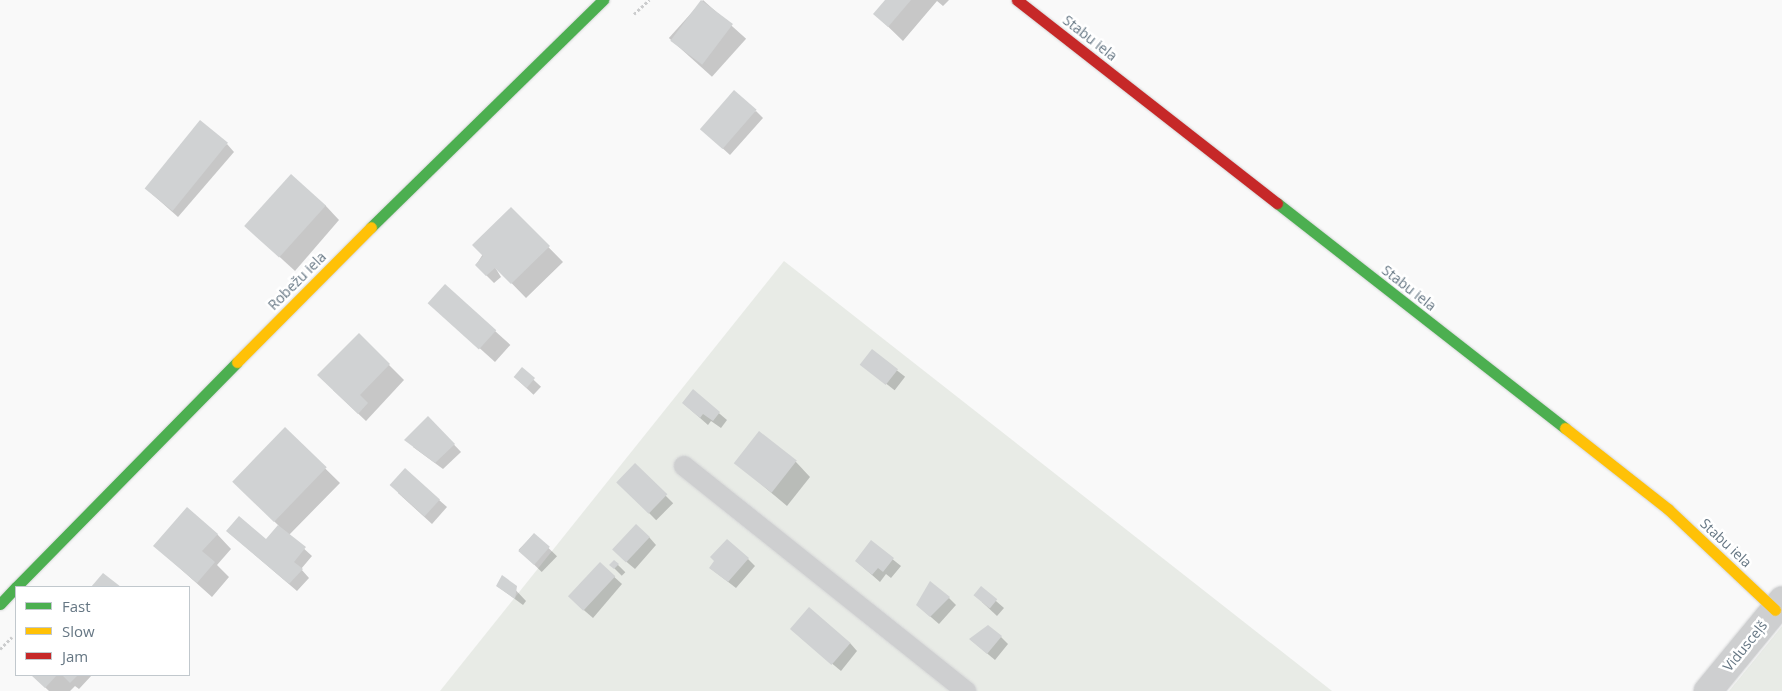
<!DOCTYPE html>
<meta charset="utf-8">
<style>
body{margin:0}
#map{position:relative;width:1782px;height:691px;overflow:hidden;background:#f9f9f9;font-family:"Open Sans",sans-serif}
div>[style]{position:absolute}
.green>*{inset:0;background:#e8ebe6}
.shadow>*{inset:0;background:#0003;transform-origin:0 0}
.building>*{inset:0;background:#d0d2d3;transform-origin:0 0}
.path>*{height:3px;margin-top:-1.5px;transform-origin:0;background:repeating-linear-gradient(90deg,#cbcccd 0 2.5px,transparent 0 5px)}
.roads{filter:drop-shadow(0 0 1px #d5d6d7) drop-shadow(0 0 1px #d5d6d7)}
.lane>*{height:20px;margin:-10px;padding:0 10px;transform-origin:10px;border-radius:10px;background:#cecfd0}
.street>*{height:28px;margin:-14px;padding:0 14px;transform-origin:14px;border-radius:14px;background:#cecfd0}
.fast>*{height:11px;margin:-5.5px;padding:0 5.5px;transform-origin:5.5px;border-radius:5.5px;background:#4caf50}
.slow>*{height:11px;margin:-5.5px;padding:0 5.5px;transform-origin:5.5px;border-radius:5.5px;background:#ffc107}
.jam>*{height:11px;margin:-5.5px;padding:0 5.5px;transform-origin:5.5px;border-radius:5.5px;background:#c62828}
span{translate:-50% -50%;white-space:nowrap;text-align:center;line-height:1.15;-webkit-text-stroke:5px #fff;paint-order:stroke}
.street-label{font-size:14px;color:#657683}
.legend{position:absolute;left:15px;top:586px;width:175px;height:90px;box-sizing:border-box;background:#fff;border:1px solid #c1c8cd;margin:0;padding:6px 9px;list-style:none;font-size:15px;color:#657683}
.legend li{display:flex;align-items:center;gap:10px;height:25px}
.legend b{width:25px;border:1px solid #c1c8cd}
</style>
<div id="map">
<div class="green">
<i style="clip-path:polygon(784px 261px,1332px 691px,440px 691px)"></i>
<i style="clip-path:polygon(1782px 626px,1782px 691px,1729px 691px)"></i>
</div>
<div class="shadow">
<i style="left:703px;top:0;width:58px;height:51px;rotate:42deg"></i>
<i style="clip-path:polygon(887px 0,949px 0,943px 6px,937px 1px,903px 41px,875px 14px)"></i>
<i style="clip-path:polygon(756px 111px,763px 118px,730px 155px,708px 135px)"></i>
<i style="clip-path:polygon(227px 144px,234px 152px,178px 217px,152px 194px)"></i>
<i style="clip-path:polygon(325px 205px,339px 220px,295px 271px,247px 227px)"></i>
<i style="clip-path:polygon(511px 209px,563px 262px,526px 298px,493px 264px,501px 277px,494px 283px,476px 265px)"></i>
<i style="left:445px;top:286px;width:88px;height:23px;rotate:42deg"></i>
<i style="clip-path:polygon(359px 335px,404px 380px,366px 421px,333px 390px)"></i>
<i style="left:872px;top:351px;width:42px;height:17px;rotate:38deg"></i>
<i style="left:522px;top:369px;width:26px;height:11px;rotate:43deg"></i>
<i style="clip-path:polygon(693px 391px,727px 420px,721px 428px,711px 421px,708px 425px,683px 403px)"></i>
<i style="clip-path:polygon(428px 417px,461px 452px,443px 469px,413px 447px)"></i>
<i style="clip-path:polygon(285px 429px,340px 483px,289px 535px,312px 556px,301px 569px,309px 578px,297px 591px,227px 531px,267px 541px,279px 526px,234px 482px)"></i>
<i style="clip-path:polygon(796px 462px,810px 477px,787px 506px,736px 463px)"></i>
<i style="left:635px;top:465px;width:54px;height:24px;rotate:45deg"></i>
<i style="clip-path:polygon(405px 470px,447px 507px,432px 524px,398px 493px)"></i>
<i style="clip-path:polygon(217px 534px,231px 549px,217px 565px,229px 577px,212px 597px,155px 546px)"></i>
<i style="left:534px;top:534px;width:32px;height:22px;rotate:44deg"></i>
<i style="clip-path:polygon(649px 537px,656px 545px,635px 569px,622px 558px)"></i>
<i style="clip-path:polygon(871px 542px,901px 566px,891px 578px,886px 574px,880px 582px,856px 561px)"></i>
<i style="clip-path:polygon(748px 559px,755px 566px,736px 588px,710px 568px)"></i>
<i style="left:614px;top:561px;width:16px;height:5px;rotate:45deg"></i>
<i style="clip-path:polygon(600px 564px,622px 584px,593px 618px,578px 605px)"></i>
<i style="clip-path:polygon(510px 584px,526px 601px,523px 605px,497px 586px)"></i>
<i style="clip-path:polygon(981px 588px,1004px 608px,997px 616px,982px 602px)"></i>
<i style="clip-path:polygon(949px 598px,956px 605px,939px 624px,917px 605px)"></i>
<i style="clip-path:polygon(800px 637px,850px 643px,857px 651px,841px 671px)"></i>
<i style="clip-path:polygon(1001px 637px,1008px 644px,995px 660px,971px 640px)"></i>
<i style="clip-path:polygon(32px 675px,92px 675px,79px 689px,75px 686px,70px 691px,49px 691px)"></i>
</div>
<div class="building">
<i style="left:701px;top:0;width:40px;height:51px;rotate:37deg"></i>
<i style="clip-path:polygon(885px 0,911px 0,888px 27px,873px 14px)"></i>
<i style="left:734px;top:90px;width:30px;height:52px;rotate:41deg"></i>
<i style="left:200px;top:120px;width:36px;height:88px;rotate:39deg"></i>
<i style="left:291px;top:174px;width:47px;height:70px;rotate:42deg"></i>
<i style="clip-path:polygon(511px 207px,550px 246px,511px 284px,495px 268px,486px 276px,475px 265px,483px 256px,472px 245px)"></i>
<i style="left:445px;top:284px;width:69px;height:26px;rotate:42deg"></i>
<i style="clip-path:polygon(359px 333px,390px 364px,360px 395px,368px 403px,358px 414px,317px 375px)"></i>
<i style="left:872px;top:349px;width:33px;height:20px;rotate:38deg"></i>
<i style="left:522px;top:367px;width:17px;height:13px;rotate:40deg"></i>
<i style="clip-path:polygon(693px 389px,720px 412px,713px 421px,703px 414px,700px 418px,682px 403px)"></i>
<i style="clip-path:polygon(428px 416px,455px 444px,435px 463px,404px 440px)"></i>
<i style="left:285px;top:427px;width:58px;height:76px;rotate:44deg"></i>
<i style="left:759px;top:431px;width:48px;height:41px;rotate:38deg"></i>
<i style="left:635px;top:463px;width:45px;height:27px;rotate:44deg"></i>
<i style="left:405px;top:468px;width:47px;height:23px;rotate:42deg"></i>
<i style="clip-path:polygon(187px 507px,218px 534px,202px 551px,215px 562px,197px 583px,153px 546px)"></i>
<i style="clip-path:polygon(239px 516px,266px 539px,278px 525px,306px 547px,294px 562px,303px 569px,289px 584px,226px 531px)"></i>
<i style="left:636px;top:524px;width:19px;height:35px;rotate:43deg"></i>
<i style="left:534px;top:533px;width:21px;height:24px;rotate:41deg"></i>
<i style="clip-path:polygon(727px 539px,749px 558px,728px 582px,709px 568px,714px 561px,710px 557px)"></i>
<i style="clip-path:polygon(871px 540px,894px 558px,883px 572px,878px 568px,872px 575px,855px 561px)"></i>
<i style="clip-path:polygon(614px 560px,619px 564px,614px 569px,609px 565px)"></i>
<i style="left:600px;top:562px;width:21px;height:47px;rotate:43deg"></i>
<i style="clip-path:polygon(103px 573px,121px 587px,91px 587px)"></i>
<i style="clip-path:polygon(502px 575px,517px 586px,515px 599px,496px 586px)"></i>
<i style="clip-path:polygon(930px 581px,950px 597px,930px 617px,916px 605px)"></i>
<i style="left:981px;top:586px;width:21px;height:12px;rotate:39deg"></i>
<i style="left:809px;top:607px;width:55px;height:29px;rotate:41deg"></i>
<i style="clip-path:polygon(988px 625px,1002px 636px,987px 654px,969px 639px)"></i>
<i style="clip-path:polygon(31px 675px,57px 675px,45px 688px)"></i>
<i style="clip-path:polygon(62px 675px,78px 675px,70px 683px)"></i>
</div>
<div class="path">
<i style="left:634px;top:14px;width:21px;rotate:-43deg"></i>
<i style="left:0;top:649px;width:17px;rotate:-45deg"></i>
</div>
<div class="roads">
<div class="lane">
<i style="left:684px;top:466px;width:361px;rotate:38.6deg"></i>
</div>
<div class="street">
<i style="left:1708px;top:691px;width:117px;rotate:-50.6deg"></i>
</div>
<div class="fast">
<i style="left:1277px;top:203px;width:365px;rotate:38deg"></i>
<i style="left:371px;top:227px;width:325px;rotate:-44.4deg"></i>
<i style="left:16px;top:587px;width:315px;rotate:-45.5deg"></i>
<i style="left:0;top:604px;width:23px;rotate:-47deg"></i>
</div>
<div class="slow">
<i style="left:237px;top:362px;width:190px;rotate:-45.2deg"></i>
<i style="left:1565px;top:428px;width:131px;rotate:38.2deg"></i>
<i style="left:1668px;top:509px;width:147px;rotate:43.3deg"></i>
</div>
<div class="jam">
<i style="left:1017px;top:0;width:330px;rotate:38deg"></i>
</div>
</div>
<div class="street-label">
<span style="left:1090px;top:38px;rotate:38deg">Stabu iela</span>
<span style="left:297px;top:281px;rotate:-45deg">Robežu iela</span>
<span style="left:1409px;top:288px;rotate:38deg">Stabu iela</span>
<span style="left:1726px;top:543px;rotate:43deg">Stabu iela</span>
<span style="left:1745px;top:646px;rotate:-51deg">Vidusceļš</span>
</div>
<ul class="legend">
<li><b style="height:6px;background:#4caf50"></b>Fast</li>
<li><b style="height:6px;background:#ffc107"></b>Slow</li>
<li><b style="height:6px;background:#c62828"></b>Jam</li>
</ul>
</div>
